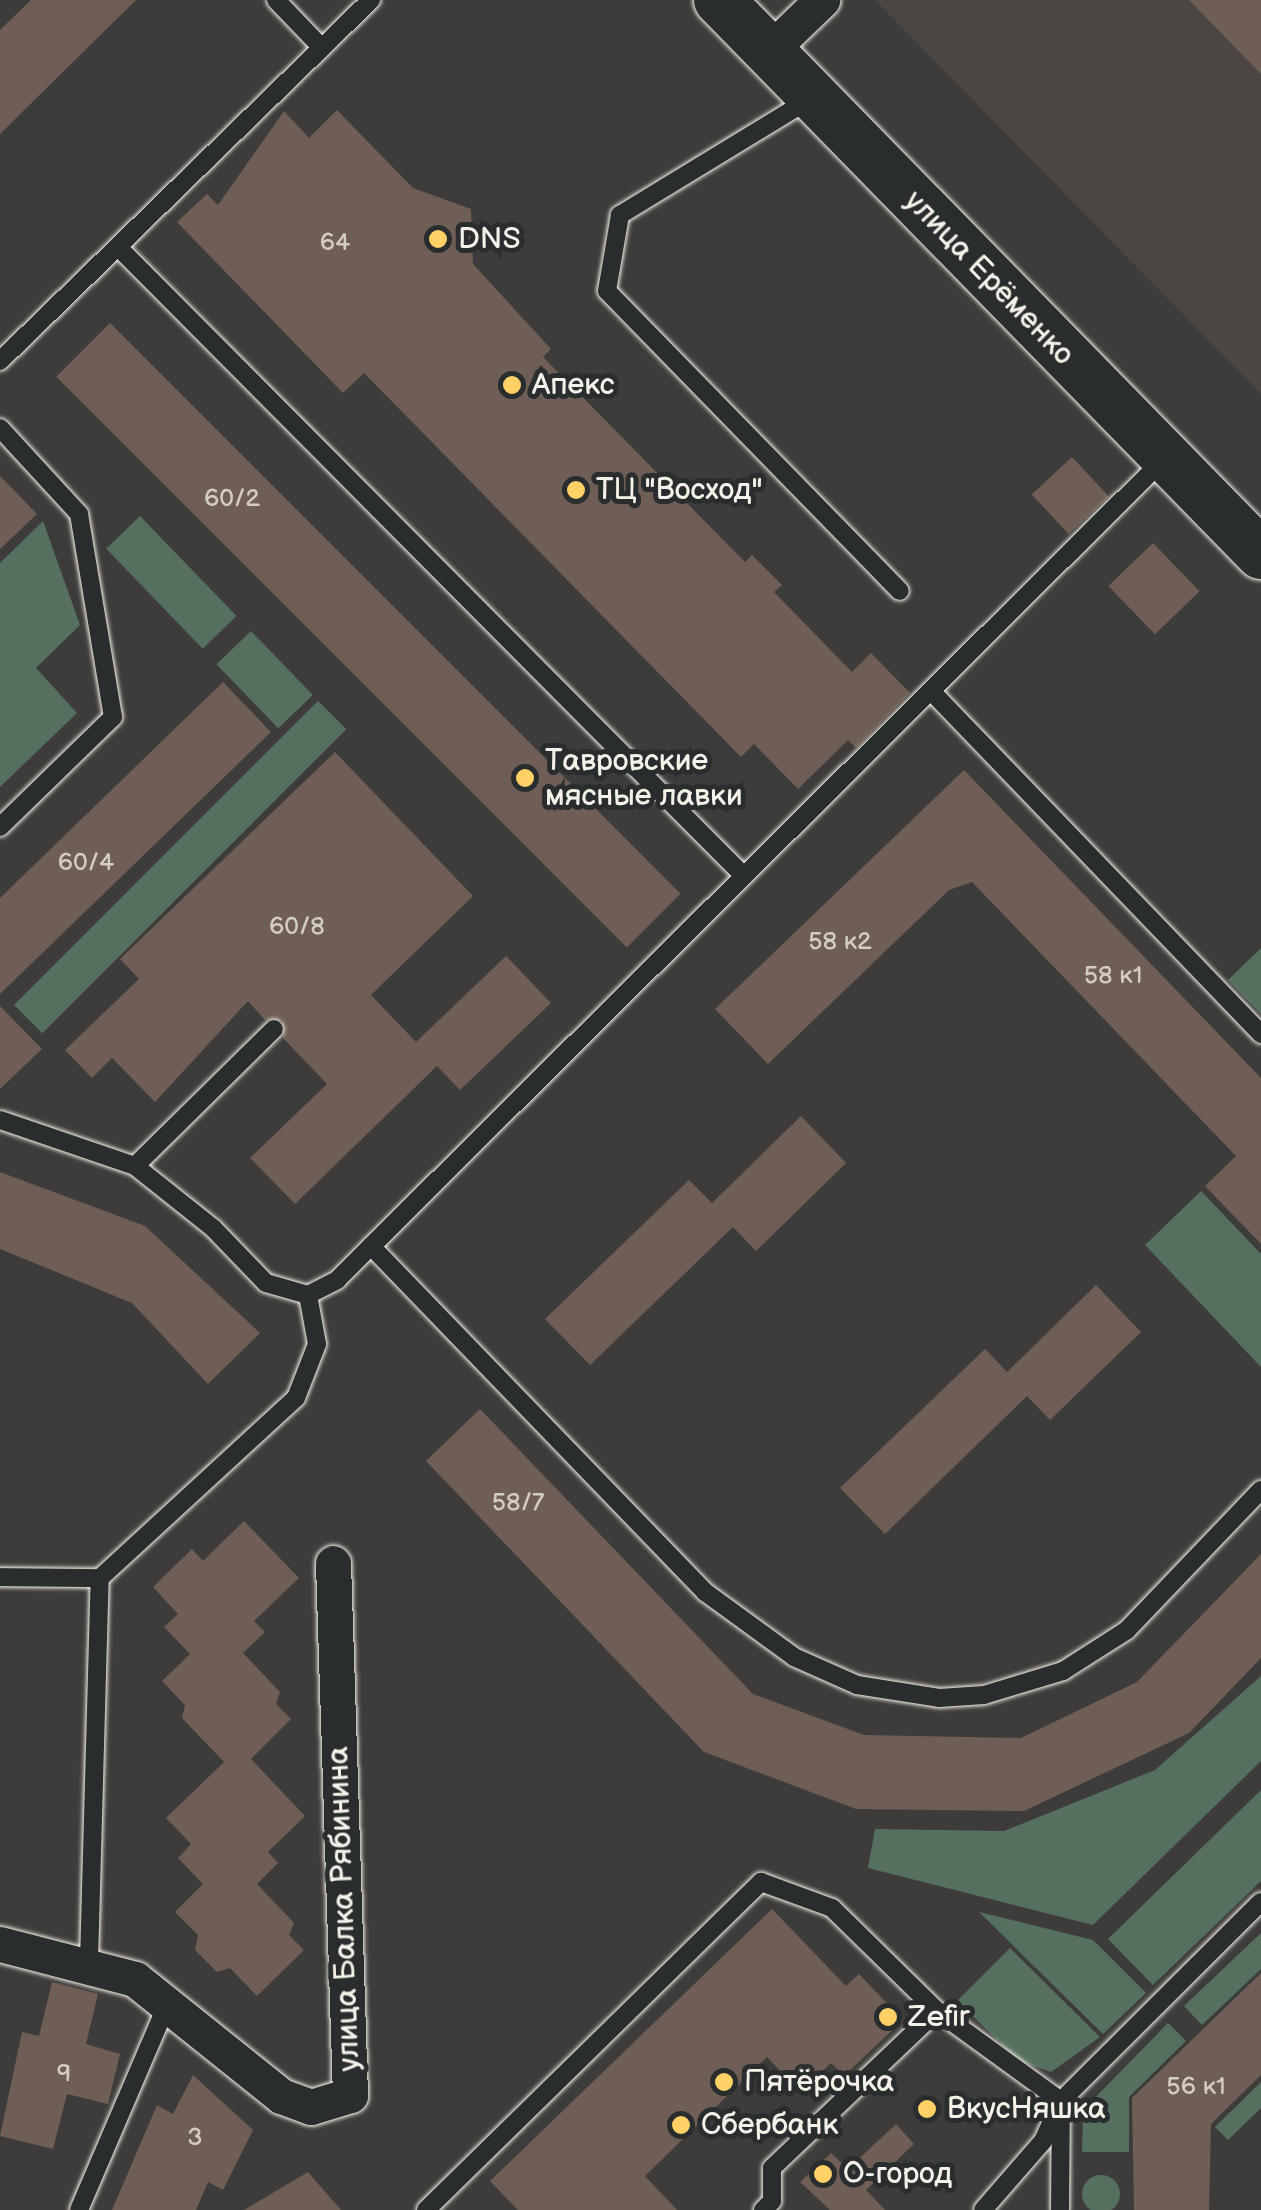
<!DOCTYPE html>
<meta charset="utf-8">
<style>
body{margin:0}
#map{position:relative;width:1261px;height:2210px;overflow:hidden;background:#3e3c3a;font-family:"Balsamiq Sans",sans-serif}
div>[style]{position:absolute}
.built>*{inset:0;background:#4c4642}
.green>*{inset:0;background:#55705e;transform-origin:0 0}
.round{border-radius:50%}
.building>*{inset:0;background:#6e5e55;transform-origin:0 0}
.roads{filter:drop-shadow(0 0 2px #f4f1e8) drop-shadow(0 0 2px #f4f1e8)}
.service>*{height:18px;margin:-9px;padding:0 9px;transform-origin:9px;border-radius:9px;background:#2a2d2e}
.minor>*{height:35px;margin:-17.5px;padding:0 17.5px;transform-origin:17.5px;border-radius:17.5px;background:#2a2d2e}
.secondary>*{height:50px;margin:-25px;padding:0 25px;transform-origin:25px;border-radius:25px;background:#2a2d2e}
.dots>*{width:28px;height:28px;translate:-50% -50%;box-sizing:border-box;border:5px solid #2a2d2e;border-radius:50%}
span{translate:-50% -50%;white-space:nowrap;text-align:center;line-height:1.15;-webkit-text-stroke:10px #2a2d2e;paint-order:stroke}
.number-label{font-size:25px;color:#d2ccc3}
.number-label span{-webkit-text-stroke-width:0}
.poi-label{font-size:30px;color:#f4f1e8}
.left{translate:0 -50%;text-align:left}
.street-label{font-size:30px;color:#f4f1e8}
</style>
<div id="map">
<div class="built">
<i style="clip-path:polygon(875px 0,1261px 0,1261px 394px)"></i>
</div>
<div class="green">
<i style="left:140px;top:516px;width:139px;height:47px;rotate:46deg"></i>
<i style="clip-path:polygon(43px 521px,80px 625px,36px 668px,77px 713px,0 787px,0 563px)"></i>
<i style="left:251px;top:631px;width:89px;height:48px;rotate:46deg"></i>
<i style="left:318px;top:701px;width:40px;height:430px;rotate:45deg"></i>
<i style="clip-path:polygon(1261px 948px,1261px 1014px,1228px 980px)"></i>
<i style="clip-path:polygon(1201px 1191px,1261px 1254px,1261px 1367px,1145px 1245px)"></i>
<i style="clip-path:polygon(1261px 1676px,1261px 1761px,1093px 1925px,868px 1868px,875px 1829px,1004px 1831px,1155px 1770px)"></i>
<i style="clip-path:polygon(1261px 1790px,1261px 1881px,1153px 1985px,1108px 1939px)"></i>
<i style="clip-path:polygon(979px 1912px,1093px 1940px,1146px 1993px,1103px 2034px)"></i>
<i style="clip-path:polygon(1261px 1933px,1261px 1969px,1202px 2025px,1184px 2006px)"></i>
<i style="clip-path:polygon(1010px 1948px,1100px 2037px,1051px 2072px,1019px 2061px,957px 2001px)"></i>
<i style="clip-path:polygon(1168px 2023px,1186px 2041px,1129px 2097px,1129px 2152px,1082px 2152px,1083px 2110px)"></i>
<i style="clip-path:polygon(1261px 2082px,1261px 2108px,1228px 2140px,1215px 2127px)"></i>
<i class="round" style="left:1082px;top:2175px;width:38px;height:38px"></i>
</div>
<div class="building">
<i style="clip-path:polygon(31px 0,136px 0,0 134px,0 30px)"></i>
<i style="clip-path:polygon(1189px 0,1261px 0,1261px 74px)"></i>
<i style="clip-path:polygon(337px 110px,413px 188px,471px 209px,473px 264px,551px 349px,543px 357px,745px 562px,752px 555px,782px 585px,774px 592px,852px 672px,871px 653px,910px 693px,856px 748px,848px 740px,798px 789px,754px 744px,741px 757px,364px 373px,343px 393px,177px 222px,207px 194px,218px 205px,284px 111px,309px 138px)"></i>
<i style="left:110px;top:323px;width:807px;height:76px;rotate:45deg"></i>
<i style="left:1072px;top:457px;width:54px;height:55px;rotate:47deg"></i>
<i style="clip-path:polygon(0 476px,37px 514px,0 549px)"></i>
<i style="left:1153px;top:543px;width:67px;height:62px;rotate:46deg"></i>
<i style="clip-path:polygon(223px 682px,271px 732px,0 994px,0 898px)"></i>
<i style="clip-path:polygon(335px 752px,473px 896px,371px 995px,416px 1042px,506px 956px,551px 1003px,460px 1090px,437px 1066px,295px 1204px,250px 1158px,327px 1084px,283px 1038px,282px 1020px,265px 1020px,248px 1001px,155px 1102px,112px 1058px,92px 1078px,65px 1050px,139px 979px,120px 959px)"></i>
<i style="clip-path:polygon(964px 770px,1261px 1078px,1261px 1244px,1205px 1186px,1236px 1156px,972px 882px,949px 890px,768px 1064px,715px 1009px)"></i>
<i style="clip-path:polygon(0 1006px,42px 1049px,0 1089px)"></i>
<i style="clip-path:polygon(801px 1116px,846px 1163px,756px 1251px,733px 1227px,590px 1365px,545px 1319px,689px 1180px,712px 1203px)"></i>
<i style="clip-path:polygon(0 1172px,145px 1226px,260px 1333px,208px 1384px,132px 1303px,0 1249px)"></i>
<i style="clip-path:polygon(1096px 1285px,1141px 1332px,1050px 1420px,1027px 1396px,885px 1534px,840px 1488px,985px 1349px,1007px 1372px)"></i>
<i style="clip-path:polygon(480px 1409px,753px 1694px,864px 1735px,1021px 1738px,1137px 1682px,1261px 1554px,1261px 1658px,1189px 1733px,1024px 1811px,856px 1809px,704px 1752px,426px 1461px)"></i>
<i style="clip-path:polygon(244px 1521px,299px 1578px,254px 1621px,265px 1632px,243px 1653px,280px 1692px,276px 1704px,291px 1719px,251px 1759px,305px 1816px,268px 1852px,278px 1863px,257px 1884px,294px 1923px,289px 1935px,304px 1950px,257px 1996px,230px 1968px,217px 1972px,195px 1950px,198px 1935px,175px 1912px,203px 1884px,178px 1858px,191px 1844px,166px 1818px,224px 1762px,182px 1718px,185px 1705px,162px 1681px,190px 1654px,164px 1627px,178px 1614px,153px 1587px,192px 1549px,203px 1561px)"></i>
<i style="clip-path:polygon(772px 1909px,846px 1986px,859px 1974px,903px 2020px,844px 2076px,831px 2063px,801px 2093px,767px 2057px,645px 2176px,677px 2210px,518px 2210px,490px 2181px)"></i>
<i style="clip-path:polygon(1261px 1973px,1261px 2075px,1211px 2124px,1209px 2210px,1134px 2210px,1132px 2098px)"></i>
<i style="clip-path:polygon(52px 1982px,98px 1994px,86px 2044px,120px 2054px,108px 2104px,67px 2094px,53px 2149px,0 2136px,22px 2032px,39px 2036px)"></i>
<i style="clip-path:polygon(193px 2075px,253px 2130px,223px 2190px,208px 2182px,196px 2210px,112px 2210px,157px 2105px,173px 2114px)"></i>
<i style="clip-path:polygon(896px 2124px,914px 2144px,866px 2190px,885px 2210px,830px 2210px,800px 2182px,831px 2153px,848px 2169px)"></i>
<i style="clip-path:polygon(308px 2172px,341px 2210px,244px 2210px)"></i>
</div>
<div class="roads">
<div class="service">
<i style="left:276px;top:0;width:66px;rotate:46.2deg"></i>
<i style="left:810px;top:99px;width:223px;rotate:148.6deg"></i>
<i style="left:620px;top:215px;width:77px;rotate:99.7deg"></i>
<i style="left:607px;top:291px;width:419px;rotate:45.7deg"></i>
<i style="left:118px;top:247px;width:887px;rotate:45.14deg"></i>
<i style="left:0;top:361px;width:518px;rotate:-44.22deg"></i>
<i style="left:0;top:428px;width:117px;rotate:47.4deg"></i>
<i style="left:79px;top:514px;width:206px;rotate:80.5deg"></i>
<i style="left:113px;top:717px;width:158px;rotate:135.8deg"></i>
<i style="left:932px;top:692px;width:475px;rotate:46.1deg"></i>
<i style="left:0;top:1120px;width:143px;rotate:18.8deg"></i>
<i style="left:135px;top:1166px;width:100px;rotate:38.5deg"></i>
<i style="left:213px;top:1228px;width:76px;rotate:46.1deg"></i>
<i style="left:266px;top:1283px;width:44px;rotate:15.9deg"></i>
<i style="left:135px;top:1166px;width:195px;rotate:-44.6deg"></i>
<i style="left:371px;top:1246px;width:481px;rotate:46deg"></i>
<i style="left:705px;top:1592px;width:110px;rotate:36.1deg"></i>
<i style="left:794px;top:1657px;width:69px;rotate:24deg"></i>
<i style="left:857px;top:1685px;width:83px;rotate:9deg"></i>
<i style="left:939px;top:1698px;width:45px;rotate:-3.8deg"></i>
<i style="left:984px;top:1695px;width:83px;rotate:-16.9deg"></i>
<i style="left:1063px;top:1671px;width:76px;rotate:-32.6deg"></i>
<i style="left:1127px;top:1630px;width:194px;rotate:-46.3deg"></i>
<i style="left:0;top:1577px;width:100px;rotate:0.6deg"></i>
<i style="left:89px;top:1961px;width:383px;rotate:-88.4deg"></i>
<i style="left:100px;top:1578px;width:266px;rotate:-42.6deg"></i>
<i style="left:296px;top:1398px;width:58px;rotate:-68.7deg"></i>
<i style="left:317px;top:1344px;width:50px;rotate:-100.4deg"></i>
<i style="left:308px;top:1295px;width:33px;rotate:-27deg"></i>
<i style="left:337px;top:1280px;width:1164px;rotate:-44.79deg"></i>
<i style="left:79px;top:2210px;width:223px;rotate:-66.8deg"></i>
<i style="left:426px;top:2210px;width:469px;rotate:-44.4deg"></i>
<i style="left:761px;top:1882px;width:76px;rotate:20.1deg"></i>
<i style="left:832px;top:1908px;width:147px;rotate:44.4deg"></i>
<i style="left:763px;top:2210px;width:13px;rotate:-45deg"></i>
<i style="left:772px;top:2201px;width:33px;rotate:-90deg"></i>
<i style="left:772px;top:2168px;width:228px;rotate:-43.6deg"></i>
<i style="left:937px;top:2011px;width:153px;rotate:36deg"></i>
<i style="left:1061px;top:2101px;width:44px;rotate:114.2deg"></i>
<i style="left:1043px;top:2141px;width:91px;rotate:131deg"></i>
<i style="left:1060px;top:2210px;width:109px;rotate:-89.5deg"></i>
<i style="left:1061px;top:2101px;width:282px;rotate:-44.9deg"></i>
</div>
<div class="minor">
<i style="left:769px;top:51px;width:74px;rotate:-43.9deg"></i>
<i style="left:0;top:1944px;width:139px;rotate:14.5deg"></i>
<i style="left:135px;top:1979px;width:187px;rotate:38.7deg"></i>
<i style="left:281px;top:2096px;width:32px;rotate:20deg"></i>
<i style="left:311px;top:2107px;width:41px;rotate:-17.1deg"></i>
<i style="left:350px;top:2095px;width:532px;rotate:-91.83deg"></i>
</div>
<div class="secondary">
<i style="left:719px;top:0;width:775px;rotate:45.63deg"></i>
</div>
</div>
<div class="dots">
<i style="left:438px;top:239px;background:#ffd166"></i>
<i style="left:512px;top:385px;background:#ffd166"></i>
<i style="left:576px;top:490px;background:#ffd166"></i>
<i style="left:525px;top:778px;background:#ffd166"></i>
<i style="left:888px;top:2017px;background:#ffd166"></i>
<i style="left:724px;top:2082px;background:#ffd166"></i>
<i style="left:927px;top:2109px;background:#ffd166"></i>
<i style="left:681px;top:2125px;background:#ffd166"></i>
<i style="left:823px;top:2174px;background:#ffd166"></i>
</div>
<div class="number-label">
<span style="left:335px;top:243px">64</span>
<span style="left:232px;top:499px">60/2</span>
<span style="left:86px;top:863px">60/4</span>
<span style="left:297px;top:927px">60/8</span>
<span style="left:840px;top:942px">58 к2</span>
<span style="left:1113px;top:976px">58 к1</span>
<span style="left:518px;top:1503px">58/7</span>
<span style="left:64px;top:2074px">9</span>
<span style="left:1196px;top:2087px">56 к1</span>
<span style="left:195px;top:2138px">3</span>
</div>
<div class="poi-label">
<span class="left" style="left:458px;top:239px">DNS</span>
<span class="left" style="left:532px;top:385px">Апекс</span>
<span class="left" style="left:596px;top:490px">ТЦ "Восход"</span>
<span class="left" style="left:545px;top:778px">Тавровские<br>мясные лавки</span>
<span class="left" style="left:908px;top:2017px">Zefir</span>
<span class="left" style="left:744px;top:2082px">Пятёрочка</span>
<span class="left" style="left:947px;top:2109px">ВкусНяшка</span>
<span class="left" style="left:701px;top:2125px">Сбербанк</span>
<span class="left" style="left:843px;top:2174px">О-город</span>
</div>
<div class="street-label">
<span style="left:989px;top:278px;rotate:46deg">улица Ерёменко</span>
<span style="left:344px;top:1909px;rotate:-92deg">улица Балка Рябинина</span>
</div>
</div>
